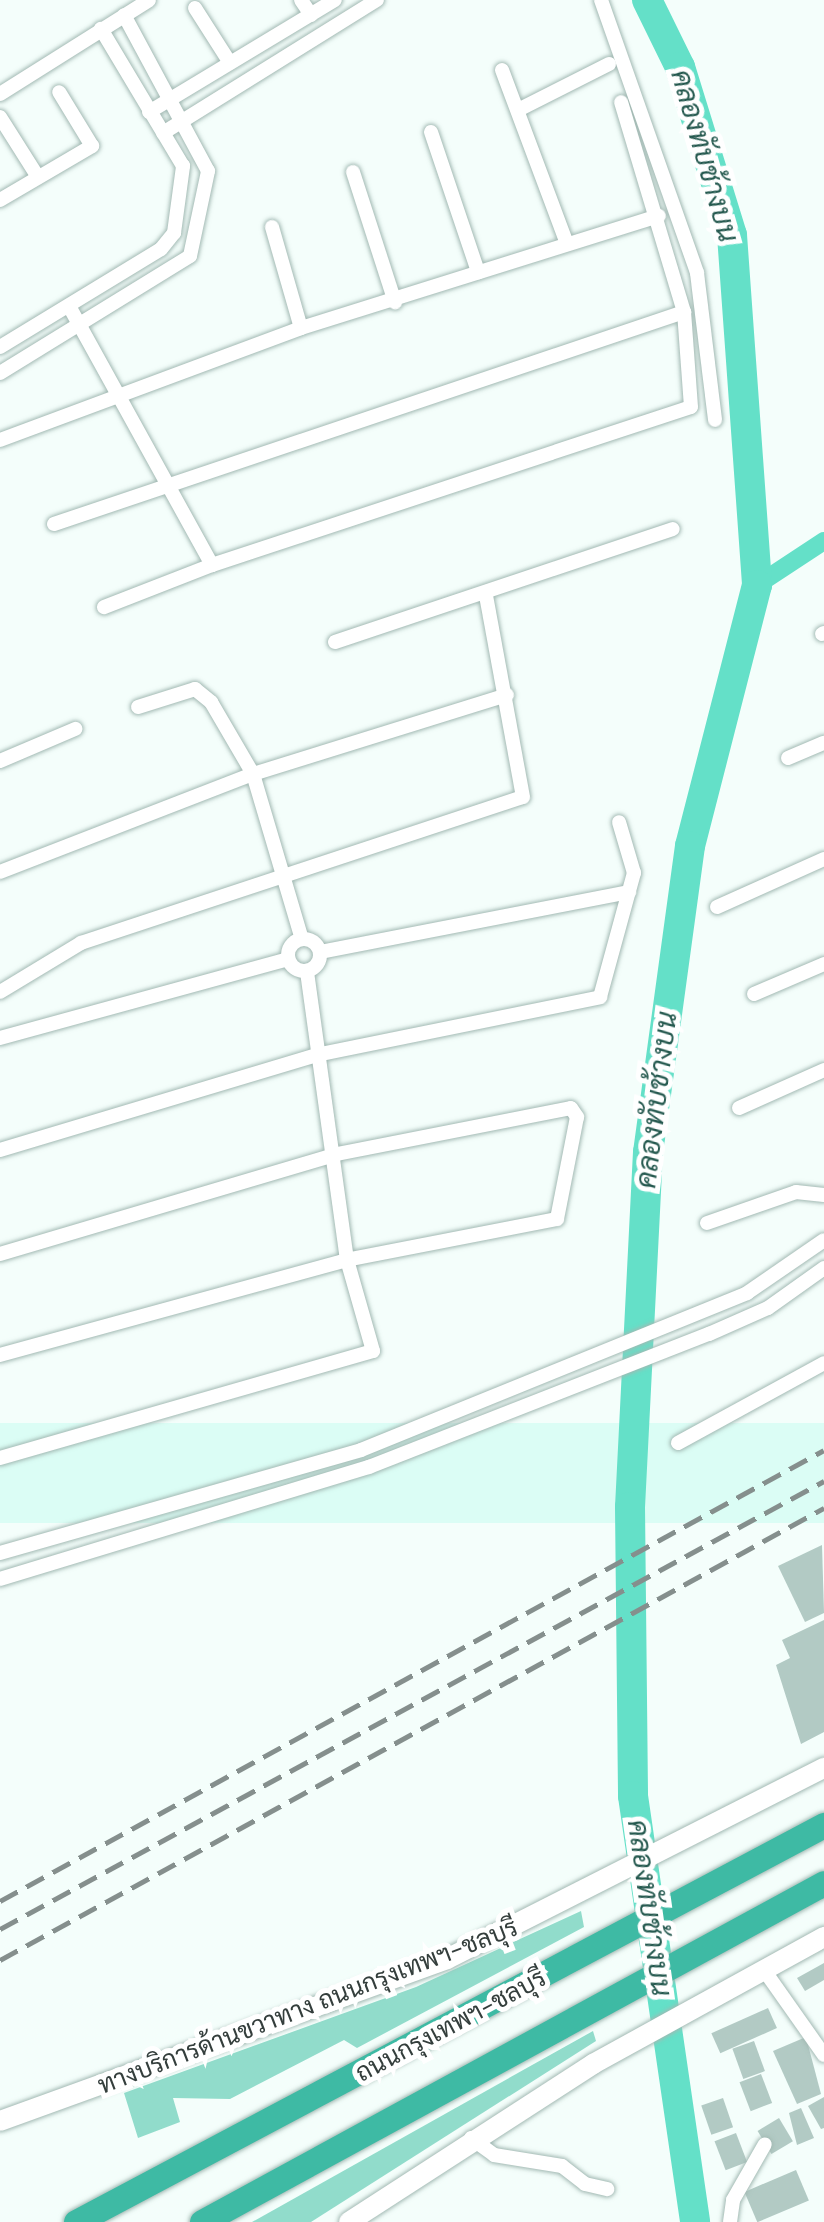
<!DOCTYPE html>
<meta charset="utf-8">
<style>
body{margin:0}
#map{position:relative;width:824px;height:2222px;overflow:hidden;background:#f4fefb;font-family:"DM Sans",Sarabun,sans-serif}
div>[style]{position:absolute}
.built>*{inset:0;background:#dbfdf5;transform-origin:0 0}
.green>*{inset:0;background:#91dccb}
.canal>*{height:18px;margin:-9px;padding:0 9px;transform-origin:9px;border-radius:9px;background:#64e0c8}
.river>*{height:30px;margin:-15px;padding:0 15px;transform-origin:15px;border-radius:15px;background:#64e0c8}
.building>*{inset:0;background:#b2cac4;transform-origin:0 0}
.roads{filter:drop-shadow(0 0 2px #a2b9b3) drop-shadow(0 0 2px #a2b9b3)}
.minor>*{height:14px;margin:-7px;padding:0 7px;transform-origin:7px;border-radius:7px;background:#fff}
.minor>.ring{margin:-7px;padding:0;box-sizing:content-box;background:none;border:14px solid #fff;border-radius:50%}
.secondary>*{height:20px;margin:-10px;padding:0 10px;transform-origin:10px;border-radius:10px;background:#fff}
.motorway>*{height:25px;margin:-12.5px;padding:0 12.5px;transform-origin:12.5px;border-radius:12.5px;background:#3ebaa4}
.rail>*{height:5px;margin-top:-2.5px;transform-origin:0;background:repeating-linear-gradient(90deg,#858f8d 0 20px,transparent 0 30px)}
span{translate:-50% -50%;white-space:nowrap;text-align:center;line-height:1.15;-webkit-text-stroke:10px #fff;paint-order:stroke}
.street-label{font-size:25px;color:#343e3c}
.water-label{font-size:28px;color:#25594f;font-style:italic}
</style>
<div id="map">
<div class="built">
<i style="left:824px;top:1423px;width:100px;height:938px;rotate:90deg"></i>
</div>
<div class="green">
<i style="clip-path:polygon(581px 1911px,584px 1927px,357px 2048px,344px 2040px,230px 2099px,173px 2098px,180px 2122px,138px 2138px,124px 2093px,416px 1987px)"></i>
<i style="clip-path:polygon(593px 2031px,596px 2041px,311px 2222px,252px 2222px)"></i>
</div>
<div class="canal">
<i style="left:757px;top:585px;width:80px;rotate:-33.3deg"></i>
</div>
<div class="river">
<i style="left:647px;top:0;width:75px;rotate:63.8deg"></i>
<i style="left:680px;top:67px;width:176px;rotate:72.8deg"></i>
<i style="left:732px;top:235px;width:351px;rotate:85.9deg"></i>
<i style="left:757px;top:585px;width:269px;rotate:104.4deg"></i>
<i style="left:690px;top:846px;width:309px;rotate:97.8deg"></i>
<i style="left:648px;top:1152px;width:355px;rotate:92.9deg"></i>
<i style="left:630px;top:1507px;width:289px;rotate:89.4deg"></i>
<i style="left:633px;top:1796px;width:430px;rotate:81.7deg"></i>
</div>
<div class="building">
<i style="clip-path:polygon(822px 1545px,824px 1613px,805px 1622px,778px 1566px)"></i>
<i style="clip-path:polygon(824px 1620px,824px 1732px,801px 1744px,776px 1665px,790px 1658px,782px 1640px)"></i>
<i style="clip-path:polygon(824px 1963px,824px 1980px,805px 1991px,797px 1978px)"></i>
<i style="left:768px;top:2008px;width:22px;height:62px;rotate:66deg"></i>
<i style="clip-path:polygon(806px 2037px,821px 2094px,797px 2104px,773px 2051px)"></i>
<i style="left:754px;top:2041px;width:32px;height:23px;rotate:70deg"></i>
<i style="left:761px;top:2074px;width:31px;height:23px;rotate:69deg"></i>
<i style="clip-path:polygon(824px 2097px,824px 2128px,821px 2129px,808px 2106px)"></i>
<i style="left:723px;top:2098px;width:31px;height:23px;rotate:71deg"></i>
<i style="clip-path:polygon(801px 2108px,814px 2138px,797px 2145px,789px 2113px)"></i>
<i style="left:779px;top:2118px;width:27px;height:25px;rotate:59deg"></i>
<i style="left:736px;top:2133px;width:31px;height:23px;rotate:69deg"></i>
<i style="left:796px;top:2170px;width:33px;height:56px;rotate:67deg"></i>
</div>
<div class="roads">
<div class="minor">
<i style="left:301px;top:0;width:18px;rotate:56deg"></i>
<i style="left:601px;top:0;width:289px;rotate:70.6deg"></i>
<i style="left:697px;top:273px;width:148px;rotate:83deg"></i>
<i style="left:195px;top:8px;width:65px;rotate:57.5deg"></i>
<i style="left:502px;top:70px;width:183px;rotate:69.5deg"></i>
<i style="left:0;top:94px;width:176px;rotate:-32.2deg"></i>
<i style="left:518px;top:110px;width:102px;rotate:-26.8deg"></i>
<i style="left:149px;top:112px;width:217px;rotate:-31.1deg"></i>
<i style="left:0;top:117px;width:71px;rotate:57.7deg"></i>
<i style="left:431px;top:132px;width:148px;rotate:71.4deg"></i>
<i style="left:163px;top:133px;width:252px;rotate:-31.9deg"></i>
<i style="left:353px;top:172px;width:137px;rotate:72.1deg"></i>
<i style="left:0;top:200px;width:107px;rotate:-30.4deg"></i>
<i style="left:92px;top:146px;width:63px;rotate:-121.4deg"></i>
<i style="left:272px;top:227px;width:105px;rotate:74deg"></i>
<i style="left:69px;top:306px;width:296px;rotate:61.1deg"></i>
<i style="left:212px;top:565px;width:116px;rotate:158.7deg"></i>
<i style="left:0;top:347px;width:188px;rotate:-31.3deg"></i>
<i style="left:161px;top:249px;width:21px;rotate:-51deg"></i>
<i style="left:174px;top:233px;width:68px;rotate:-82.3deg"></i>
<i style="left:183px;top:166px;width:160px;rotate:-120.9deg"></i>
<i style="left:0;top:373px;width:223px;rotate:-31.6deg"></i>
<i style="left:190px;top:256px;width:87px;rotate:-78deg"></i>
<i style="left:208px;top:171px;width:177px;rotate:-118.3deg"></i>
<i style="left:0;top:440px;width:321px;rotate:-20.4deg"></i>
<i style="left:301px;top:328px;width:375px;rotate:-17.4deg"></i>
<i style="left:54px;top:524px;width:665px;rotate:-18.6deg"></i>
<i style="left:212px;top:565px;width:504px;rotate:-18.26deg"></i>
<i style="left:691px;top:407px;width:95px;rotate:-94.2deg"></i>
<i style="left:684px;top:312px;width:219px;rotate:-106.7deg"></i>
<i style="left:822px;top:634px;width:2px;rotate:-27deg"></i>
<i style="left:335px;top:642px;width:356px;rotate:-18.5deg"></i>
<i style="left:138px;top:707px;width:60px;rotate:-17.5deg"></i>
<i style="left:195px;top:689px;width:21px;rotate:39deg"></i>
<i style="left:211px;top:702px;width:83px;rotate:59.7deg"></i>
<i style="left:253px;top:774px;width:172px;rotate:73.5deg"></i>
<i style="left:788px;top:758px;width:39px;rotate:-23deg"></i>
<i style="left:0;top:761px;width:82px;rotate:-23.1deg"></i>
<i style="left:0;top:872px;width:271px;rotate:-21.2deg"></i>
<i style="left:253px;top:774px;width:266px;rotate:-17.3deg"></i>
<i style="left:717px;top:907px;width:117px;rotate:-24.2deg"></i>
<i class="ring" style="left:288px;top:939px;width:18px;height:18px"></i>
<i style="left:320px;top:952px;width:315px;rotate:-11deg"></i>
<i style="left:0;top:992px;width:95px;rotate:-31.2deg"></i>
<i style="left:81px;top:943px;width:465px;rotate:-18.3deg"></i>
<i style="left:523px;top:797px;width:204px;rotate:-100.4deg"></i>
<i style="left:754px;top:994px;width:76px;rotate:-23.2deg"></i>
<i style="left:0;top:1038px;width:299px;rotate:-15.3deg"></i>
<i style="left:739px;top:1108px;width:93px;rotate:-24.1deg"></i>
<i style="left:0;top:1150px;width:335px;rotate:-16.7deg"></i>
<i style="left:321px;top:1054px;width:285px;rotate:-11.5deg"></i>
<i style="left:600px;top:997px;width:129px;rotate:-74.7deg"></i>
<i style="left:634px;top:873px;width:53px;rotate:-106.4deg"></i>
<i style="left:707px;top:1223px;width:94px;rotate:-19.2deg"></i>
<i style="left:796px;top:1192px;width:28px;rotate:6deg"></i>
<i style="left:0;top:1254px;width:352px;rotate:-16.5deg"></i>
<i style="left:337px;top:1154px;width:238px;rotate:-11.1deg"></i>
<i style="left:571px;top:1108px;width:11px;rotate:56deg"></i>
<i style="left:577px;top:1117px;width:104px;rotate:101.1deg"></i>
<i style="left:557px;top:1219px;width:214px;rotate:169deg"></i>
<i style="left:347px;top:1260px;width:360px;rotate:164.7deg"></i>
<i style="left:678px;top:1443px;width:166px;rotate:-28.7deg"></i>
<i style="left:0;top:1458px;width:388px;rotate:-16deg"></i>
<i style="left:373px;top:1351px;width:95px;rotate:-105.9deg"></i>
<i style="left:347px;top:1260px;width:292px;rotate:-97.9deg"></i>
<i style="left:0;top:1553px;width:375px;rotate:-15.9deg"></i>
<i style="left:361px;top:1450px;width:417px;rotate:-22.1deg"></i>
<i style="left:747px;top:1293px;width:93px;rotate:-34.5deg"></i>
<i style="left:0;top:1579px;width:386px;rotate:-16.9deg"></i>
<i style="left:369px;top:1467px;width:365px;rotate:-21.4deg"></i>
<i style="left:709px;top:1334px;width:64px;rotate:-23.8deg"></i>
<i style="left:768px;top:1308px;width:69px;rotate:-35.5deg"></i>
<i style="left:764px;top:1970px;width:104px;rotate:54.8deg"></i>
<i style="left:471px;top:2138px;width:29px;rotate:36deg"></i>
<i style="left:494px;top:2155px;width:69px;rotate:9.2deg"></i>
<i style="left:562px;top:2166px;width:29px;rotate:38deg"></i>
<i style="left:585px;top:2184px;width:23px;rotate:13deg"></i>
<i style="left:730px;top:2222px;width:22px;rotate:-82deg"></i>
<i style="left:733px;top:2200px;width:64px;rotate:-60.3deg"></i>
</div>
<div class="secondary">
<i style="left:0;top:2121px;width:475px;rotate:-19.9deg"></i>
<i style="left:447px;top:1959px;width:423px;rotate:-26.9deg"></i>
<i style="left:349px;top:2222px;width:291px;rotate:-32.9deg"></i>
<i style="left:593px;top:2064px;width:264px;rotate:-28.8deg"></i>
</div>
<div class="motorway">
<i style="left:76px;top:2222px;width:847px;rotate:-27.96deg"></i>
<i style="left:202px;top:2222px;width:708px;rotate:-28.59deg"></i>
</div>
</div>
<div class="rail">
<i style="left:0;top:1901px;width:939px;rotate:-28.69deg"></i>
<i style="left:0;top:1929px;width:938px;rotate:-28.53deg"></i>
<i style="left:0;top:1960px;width:940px;rotate:-28.75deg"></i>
</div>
<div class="street-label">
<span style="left:308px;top:2007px;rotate:-21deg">ทางบริการด้านขวาทาง ถนนกรุงเทพฯ-ชลบุรี</span>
<span style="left:451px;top:2026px;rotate:-28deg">ถนนกรุงเทพฯ-ชลบุรี</span>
</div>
<div class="water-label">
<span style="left:704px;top:156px;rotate:74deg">คลองทับช้างบน</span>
<span style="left:657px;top:1100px;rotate:-83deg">คลองทับช้างบน</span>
<span style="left:649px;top:1908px;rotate:82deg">คลองทับช้างบน</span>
</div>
</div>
